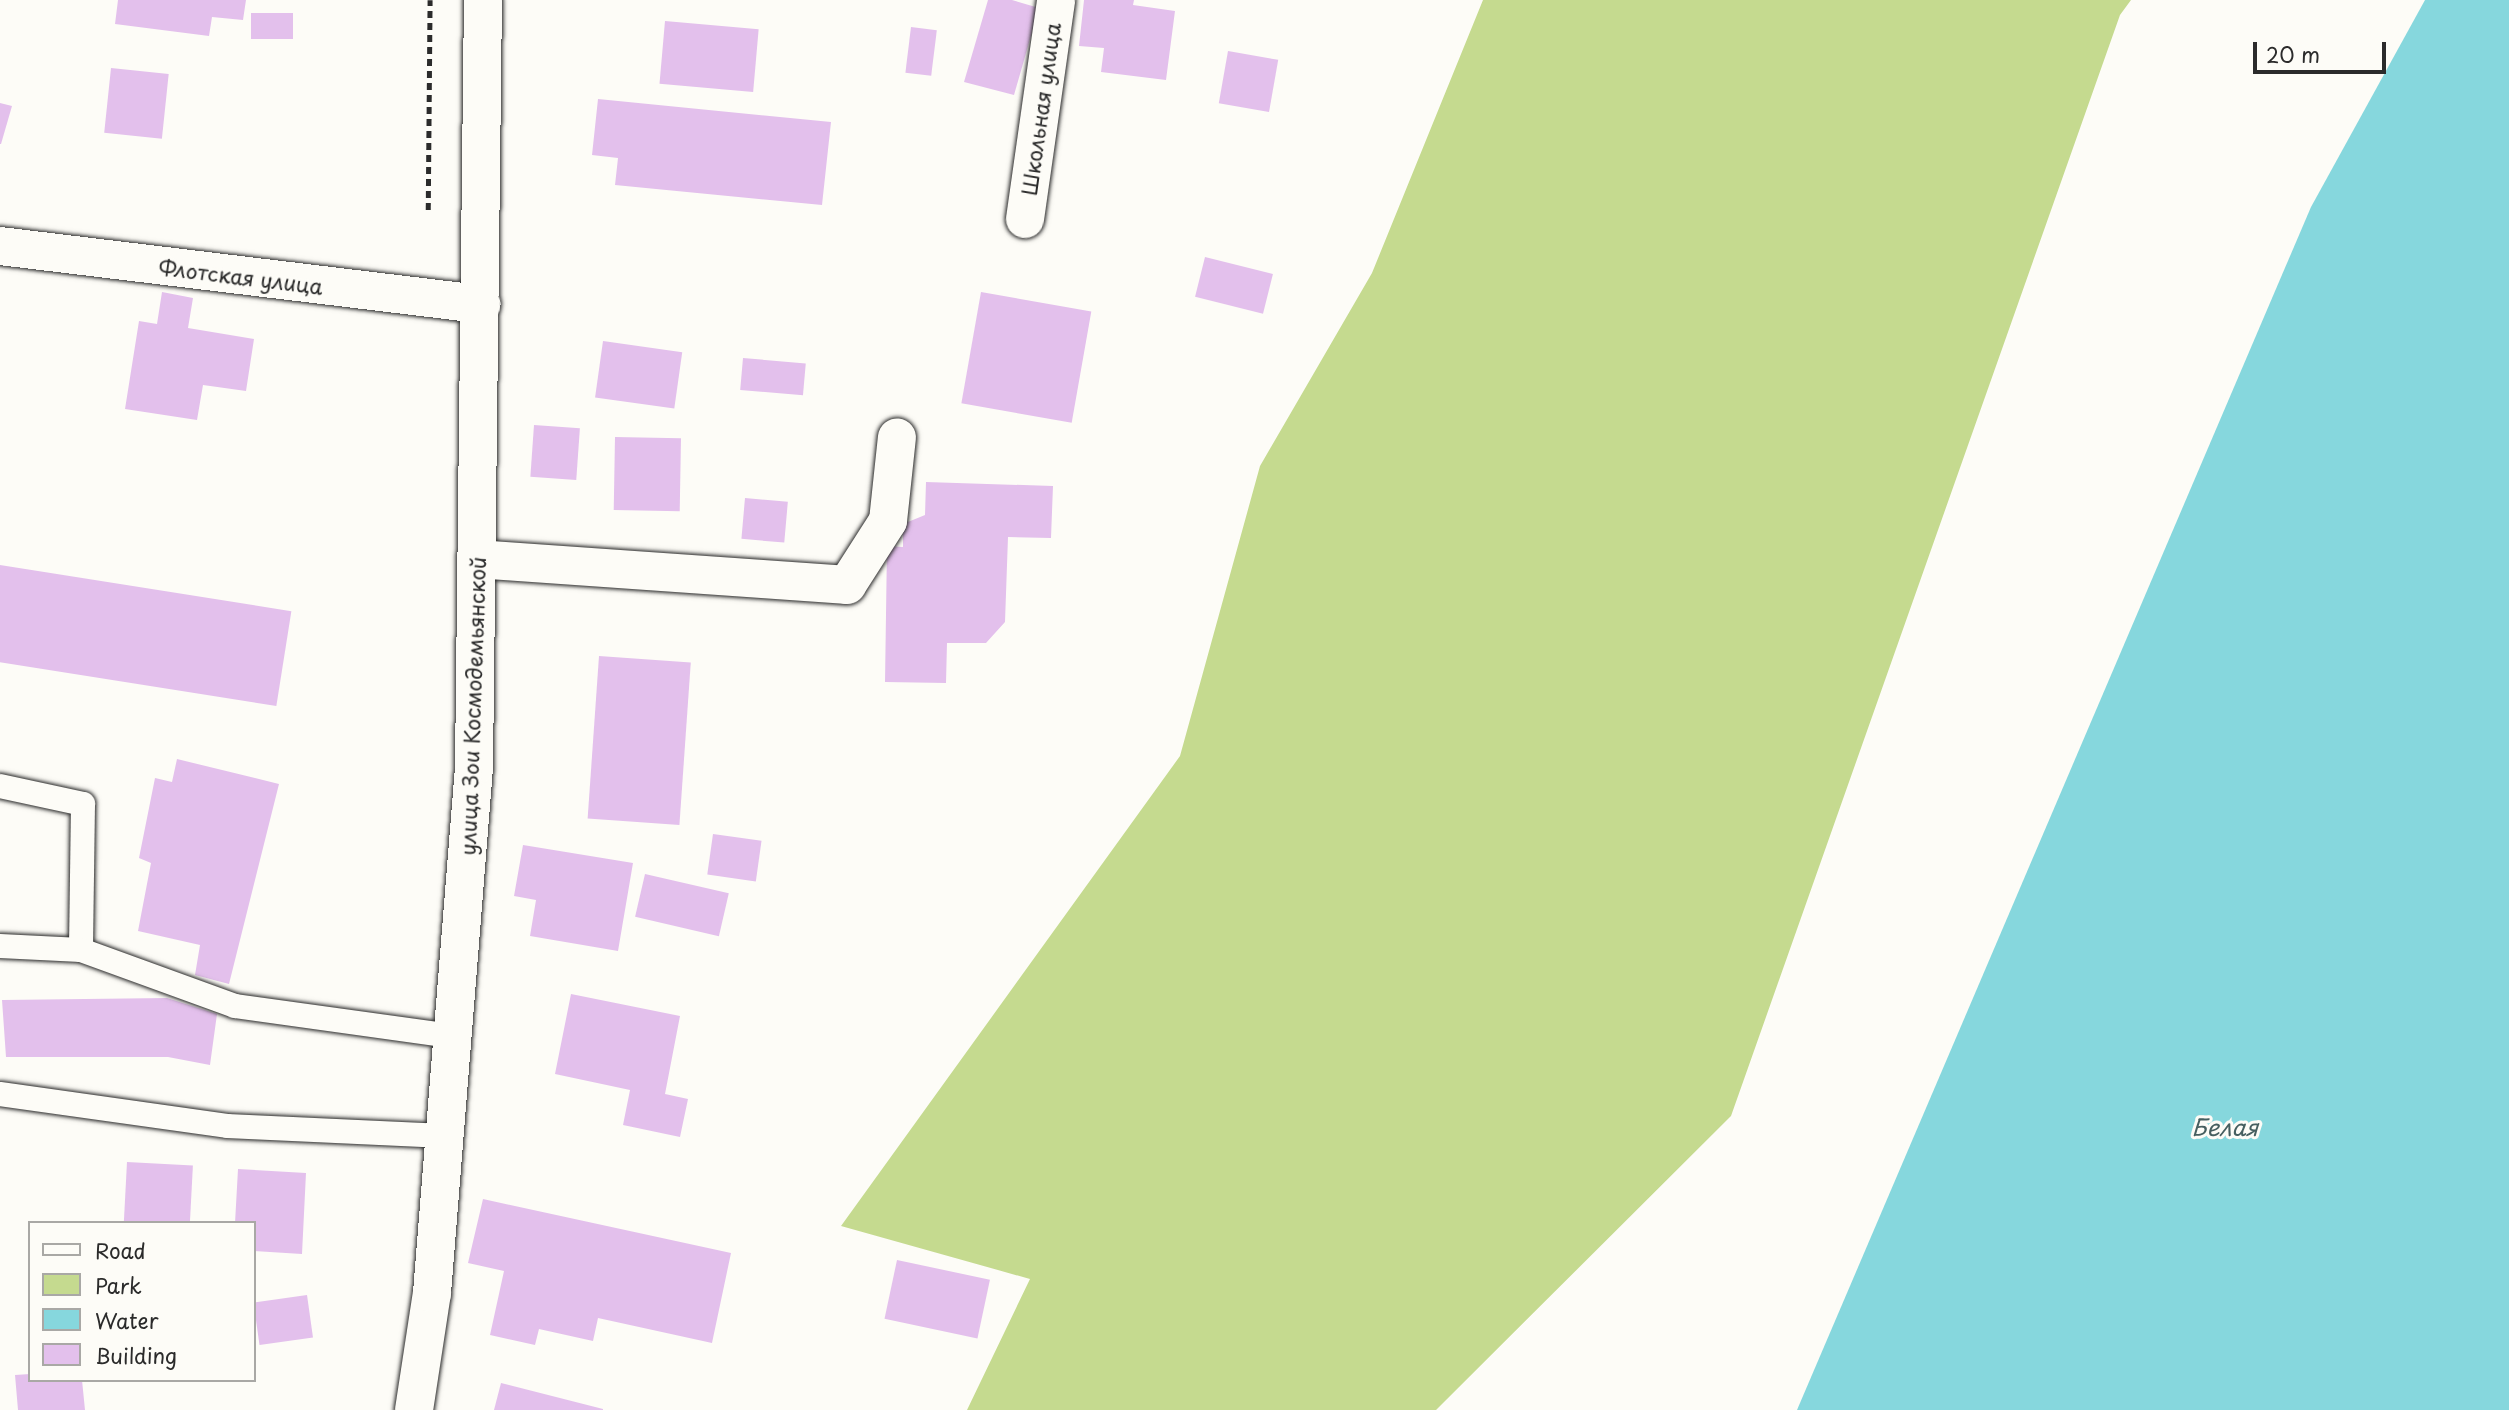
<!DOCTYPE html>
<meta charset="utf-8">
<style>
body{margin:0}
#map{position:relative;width:2509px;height:1410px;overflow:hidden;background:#fdfcf7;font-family:"Playpen Sans",sans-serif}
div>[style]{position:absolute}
.green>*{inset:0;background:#c5da8f}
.water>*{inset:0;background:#86d7dd}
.building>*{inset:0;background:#e3c0ec;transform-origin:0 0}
.path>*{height:4.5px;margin-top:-2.25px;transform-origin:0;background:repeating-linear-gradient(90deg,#2b2b2b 0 7px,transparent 0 12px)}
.roads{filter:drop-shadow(0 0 2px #2b2b2b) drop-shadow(0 0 2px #2b2b2b)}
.service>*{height:24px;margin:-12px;padding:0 12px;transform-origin:12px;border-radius:12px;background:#fdfcf7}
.minor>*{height:38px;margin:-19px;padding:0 19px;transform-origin:19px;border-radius:19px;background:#fdfcf7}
.tertiary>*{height:38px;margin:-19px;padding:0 19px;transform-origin:19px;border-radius:19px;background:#fdfcf7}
span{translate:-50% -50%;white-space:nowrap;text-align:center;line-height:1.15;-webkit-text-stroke:6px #fdfcf7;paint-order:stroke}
.street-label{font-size:21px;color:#2b2b2b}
.water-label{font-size:23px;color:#465f60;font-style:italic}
.legend{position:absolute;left:28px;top:1221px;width:228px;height:161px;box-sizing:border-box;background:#fdfcf7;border:2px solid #a9a8a5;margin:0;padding:9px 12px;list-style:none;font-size:21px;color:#2b2b2b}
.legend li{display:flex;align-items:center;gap:14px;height:35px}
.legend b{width:35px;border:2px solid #a9a8a5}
.scale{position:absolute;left:2253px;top:42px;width:133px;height:32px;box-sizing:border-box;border:4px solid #2b2b2b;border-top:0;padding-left:9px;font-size:21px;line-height:24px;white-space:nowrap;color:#2b2b2b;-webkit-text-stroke:5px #fdfcf7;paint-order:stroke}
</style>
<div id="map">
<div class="green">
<i style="clip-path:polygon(1483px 0,2131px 0,2120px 15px,1731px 1116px,1436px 1410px,967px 1410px,1030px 1279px,841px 1226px,1180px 756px,1260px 466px,1372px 273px)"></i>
</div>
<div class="water">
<i style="clip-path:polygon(2425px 0,2509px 0,2509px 1410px,1797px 1410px,2311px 207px)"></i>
</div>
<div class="building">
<i style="clip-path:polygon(118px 0,246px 0,243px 20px,212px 17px,209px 36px,115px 24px)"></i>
<i style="clip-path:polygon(988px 0,1012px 0,1039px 8px,1014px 95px,964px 82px)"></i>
<i style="clip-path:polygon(1084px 0,1134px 0,1133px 5px,1175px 11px,1166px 80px,1101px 72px,1104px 48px,1079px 46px)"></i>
<i style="left:251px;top:13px;width:42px;height:26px"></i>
<i style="left:665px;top:21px;width:94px;height:63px;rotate:5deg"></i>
<i style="left:911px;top:27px;width:26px;height:46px;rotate:7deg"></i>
<i style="left:1228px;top:51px;width:51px;height:53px;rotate:10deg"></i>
<i style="left:111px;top:68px;width:58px;height:65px;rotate:6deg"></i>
<i style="clip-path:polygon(598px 99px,831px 122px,822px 205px,615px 185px,618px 158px,592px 155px)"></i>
<i style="clip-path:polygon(0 103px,12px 106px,1px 144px,0 144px)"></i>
<i style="left:1205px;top:257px;width:70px;height:41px;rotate:14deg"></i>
<i style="clip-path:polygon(162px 292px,193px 298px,188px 328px,254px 339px,246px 391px,203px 385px,197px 420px,125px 409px,139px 321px,157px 324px)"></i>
<i style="left:981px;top:292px;width:112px;height:113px;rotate:10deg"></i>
<i style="left:603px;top:341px;width:80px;height:57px;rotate:8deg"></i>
<i style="left:743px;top:358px;width:63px;height:32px;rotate:5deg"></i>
<i style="left:534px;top:425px;width:46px;height:52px;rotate:4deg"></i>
<i style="left:615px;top:437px;width:66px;height:73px;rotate:1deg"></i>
<i style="clip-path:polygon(926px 482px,1053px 486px,1051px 538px,1008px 537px,1005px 622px,986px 643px,947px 643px,946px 683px,885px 682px,887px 546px,903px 547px,903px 524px,925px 515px)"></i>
<i style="left:745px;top:498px;width:43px;height:41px;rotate:5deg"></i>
<i style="left:0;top:565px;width:295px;height:96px;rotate:9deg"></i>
<i style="left:599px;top:656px;width:92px;height:163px;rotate:4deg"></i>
<i style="clip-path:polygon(177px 759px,279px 784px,229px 984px,195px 975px,200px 945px,138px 931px,151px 863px,139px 858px,155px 778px,172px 782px)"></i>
<i style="left:713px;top:834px;width:49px;height:41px;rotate:8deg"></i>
<i style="clip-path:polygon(523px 845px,633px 863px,618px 951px,530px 936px,536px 900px,514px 896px)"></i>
<i style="left:645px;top:874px;width:86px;height:44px;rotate:13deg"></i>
<i style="clip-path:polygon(571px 994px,680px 1016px,665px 1094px,688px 1099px,680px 1137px,623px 1125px,630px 1090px,555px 1074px)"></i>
<i style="clip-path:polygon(167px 998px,217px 1014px,210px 1065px,168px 1057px,6px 1057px,2px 1000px)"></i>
<i style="left:127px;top:1162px;width:66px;height:61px;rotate:3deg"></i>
<i style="clip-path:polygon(238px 1169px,306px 1173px,302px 1254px,254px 1251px,254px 1223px,235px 1223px)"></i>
<i style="clip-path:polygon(483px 1199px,731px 1253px,712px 1343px,598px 1318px,593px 1341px,539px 1329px,535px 1345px,490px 1335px,504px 1271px,468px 1263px)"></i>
<i style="left:897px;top:1260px;width:95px;height:60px;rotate:12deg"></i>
<i style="left:307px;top:1295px;width:43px;height:54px;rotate:82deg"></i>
<i style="clip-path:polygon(30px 1374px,30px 1380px,82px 1380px,85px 1410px,18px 1410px,15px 1375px)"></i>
<i style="clip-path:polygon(501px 1383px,603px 1409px,603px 1410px,494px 1410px)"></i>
</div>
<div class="path">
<i style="left:428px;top:210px;width:210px;rotate:-89.5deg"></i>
</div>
<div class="roads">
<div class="service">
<i style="left:0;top:786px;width:85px;rotate:12.2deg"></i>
<i style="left:83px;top:804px;width:146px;rotate:90.8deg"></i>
<i style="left:0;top:946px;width:81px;rotate:2.8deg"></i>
<i style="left:81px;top:950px;width:164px;rotate:20deg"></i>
<i style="left:235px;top:1006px;width:219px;rotate:7.9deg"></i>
<i style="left:0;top:1094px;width:229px;rotate:8deg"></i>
<i style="left:227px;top:1126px;width:218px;rotate:2.6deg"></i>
</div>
<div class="minor">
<i style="left:1025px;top:219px;width:221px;rotate:-81.9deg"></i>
<i style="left:0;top:246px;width:485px;rotate:6.9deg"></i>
<i style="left:477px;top:559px;width:371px;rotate:4deg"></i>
<i style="left:847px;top:585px;width:76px;rotate:-57.4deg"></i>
<i style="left:888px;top:521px;width:84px;rotate:-83.9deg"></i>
</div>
<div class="tertiary">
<i style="left:414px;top:1410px;width:118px;rotate:-81.3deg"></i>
<i style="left:432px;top:1293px;width:528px;rotate:-85.43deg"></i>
<i style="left:474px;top:767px;width:767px;rotate:-89.33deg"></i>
</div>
</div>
<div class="street-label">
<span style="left:1040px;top:109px;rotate:-82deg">Школьная улица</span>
<span style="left:241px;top:276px;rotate:7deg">Флотская улица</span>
<span style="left:472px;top:706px;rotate:-88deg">улица Зои Космодемьянской</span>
</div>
<div class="water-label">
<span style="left:2225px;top:1127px">Белая</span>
</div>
<ul class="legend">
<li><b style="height:9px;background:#fdfcf7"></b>Road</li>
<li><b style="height:19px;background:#c5da8f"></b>Park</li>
<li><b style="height:19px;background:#86d7dd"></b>Water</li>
<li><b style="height:19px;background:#e3c0ec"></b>Building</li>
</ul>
<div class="scale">20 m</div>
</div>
